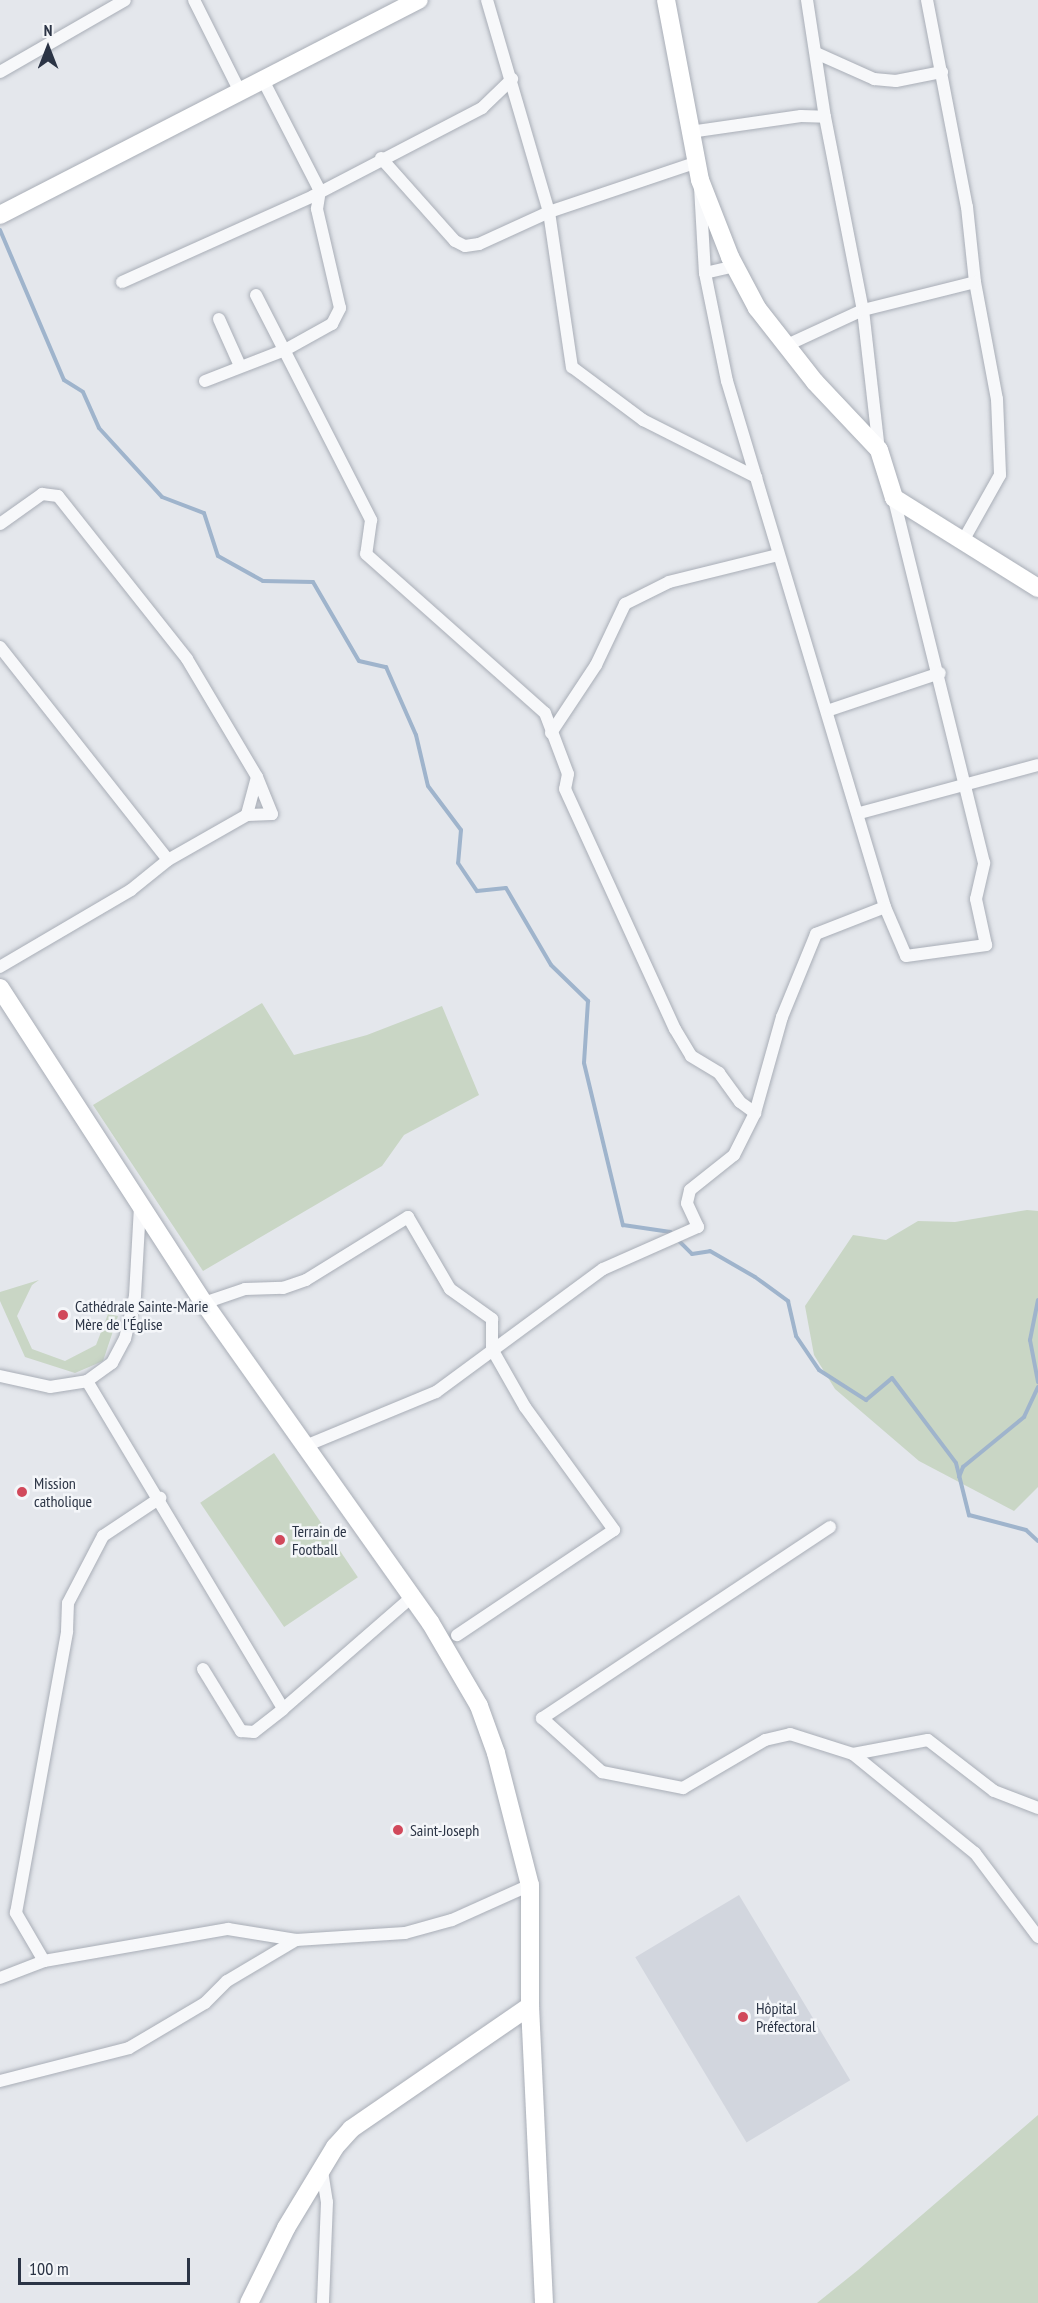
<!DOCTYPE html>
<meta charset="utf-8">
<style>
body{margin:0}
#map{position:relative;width:1038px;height:2303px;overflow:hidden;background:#e4e7ec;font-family:"PT Sans Narrow",sans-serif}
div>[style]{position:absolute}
.built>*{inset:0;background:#d2d6de;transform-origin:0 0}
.green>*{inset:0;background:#c9d6c5;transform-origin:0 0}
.stream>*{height:4px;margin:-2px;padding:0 2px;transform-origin:2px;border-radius:2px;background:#9fb4cc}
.roads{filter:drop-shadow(0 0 2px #a9aeb7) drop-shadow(0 0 2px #a9aeb7)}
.street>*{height:12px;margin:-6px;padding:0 6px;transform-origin:6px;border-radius:6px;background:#f7f8fa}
.secondary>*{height:18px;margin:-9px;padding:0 9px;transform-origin:9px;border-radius:9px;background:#fff}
.dots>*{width:16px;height:16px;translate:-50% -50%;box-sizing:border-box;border:3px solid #f4f6f9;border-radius:50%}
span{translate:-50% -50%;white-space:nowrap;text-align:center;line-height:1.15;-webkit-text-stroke:5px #f4f6f9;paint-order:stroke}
.poi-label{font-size:16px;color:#2b3445}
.left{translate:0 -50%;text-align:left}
.north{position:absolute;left:18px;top:18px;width:60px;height:60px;-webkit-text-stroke:4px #f4f6f9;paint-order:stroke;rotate:0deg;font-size:16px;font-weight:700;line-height:24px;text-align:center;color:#2b3445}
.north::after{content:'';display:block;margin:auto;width:21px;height:27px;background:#2b3445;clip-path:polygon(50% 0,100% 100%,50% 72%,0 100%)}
.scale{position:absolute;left:18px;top:2258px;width:172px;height:27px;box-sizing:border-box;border:3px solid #2b3445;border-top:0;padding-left:8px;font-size:18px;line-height:21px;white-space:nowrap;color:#2b3445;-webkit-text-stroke:4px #f4f6f9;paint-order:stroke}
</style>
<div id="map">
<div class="built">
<i style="left:739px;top:1895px;width:216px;height:121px;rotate:59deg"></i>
</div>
<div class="green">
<i style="clip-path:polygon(262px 1003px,294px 1055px,367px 1035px,442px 1006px,479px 1095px,404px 1135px,382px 1166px,203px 1271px,93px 1105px)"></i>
<i style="clip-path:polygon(1027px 1210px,1038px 1211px,1038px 1487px,1014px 1511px,919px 1461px,835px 1389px,814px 1355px,805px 1306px,853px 1235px,886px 1240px,918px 1221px,955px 1222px)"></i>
<i style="clip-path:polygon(39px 1280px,32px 1285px,17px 1316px,32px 1349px,65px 1361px,96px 1345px,108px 1314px,118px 1316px,103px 1361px,75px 1373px,25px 1357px,0 1301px,0 1292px)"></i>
<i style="left:274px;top:1453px;width:150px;height:89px;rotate:56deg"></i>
<i style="clip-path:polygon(1038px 2115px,1038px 2303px,817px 2303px,858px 2270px)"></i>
</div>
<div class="stream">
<i style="left:0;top:230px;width:163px;rotate:66.9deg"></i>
<i style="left:64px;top:380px;width:22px;rotate:32deg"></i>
<i style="left:83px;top:392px;width:39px;rotate:66deg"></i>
<i style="left:99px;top:428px;width:93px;rotate:47.6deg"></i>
<i style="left:162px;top:497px;width:45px;rotate:20.9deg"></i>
<i style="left:204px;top:513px;width:45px;rotate:72deg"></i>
<i style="left:218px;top:556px;width:51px;rotate:29.1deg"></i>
<i style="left:263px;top:581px;width:50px;rotate:1.1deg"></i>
<i style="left:313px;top:582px;width:91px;rotate:59.8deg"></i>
<i style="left:359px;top:661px;width:28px;rotate:13deg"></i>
<i style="left:386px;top:667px;width:74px;rotate:66.2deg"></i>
<i style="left:416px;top:735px;width:52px;rotate:76.8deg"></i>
<i style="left:428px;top:786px;width:55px;rotate:53.1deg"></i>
<i style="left:461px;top:830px;width:33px;rotate:95deg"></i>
<i style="left:458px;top:863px;width:34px;rotate:56deg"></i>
<i style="left:477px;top:891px;width:29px;rotate:-6deg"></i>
<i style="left:506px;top:888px;width:89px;rotate:59.7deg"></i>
<i style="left:551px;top:965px;width:52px;rotate:44.2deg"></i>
<i style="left:588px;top:1001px;width:62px;rotate:93.7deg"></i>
<i style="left:584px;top:1063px;width:167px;rotate:76.5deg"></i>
<i style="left:623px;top:1225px;width:48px;rotate:8.5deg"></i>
<i style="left:670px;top:1232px;width:31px;rotate:45deg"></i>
<i style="left:692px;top:1254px;width:18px;rotate:-9deg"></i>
<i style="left:710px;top:1251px;width:52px;rotate:30deg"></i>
<i style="left:755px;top:1277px;width:41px;rotate:36deg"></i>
<i style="left:788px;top:1301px;width:36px;rotate:77deg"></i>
<i style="left:796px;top:1336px;width:41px;rotate:55.9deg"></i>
<i style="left:819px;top:1370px;width:56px;rotate:32.6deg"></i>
<i style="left:866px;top:1400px;width:34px;rotate:-40deg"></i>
<i style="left:892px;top:1378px;width:106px;rotate:53deg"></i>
<i style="left:956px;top:1463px;width:54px;rotate:76deg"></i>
<i style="left:969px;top:1515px;width:59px;rotate:14.7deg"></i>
<i style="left:1026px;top:1530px;width:16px;rotate:43deg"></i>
<i style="left:1038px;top:1300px;width:41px;rotate:101.3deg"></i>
<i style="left:1030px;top:1340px;width:43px;rotate:79.2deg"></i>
<i style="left:959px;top:1477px;width:11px;rotate:-68deg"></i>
<i style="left:963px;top:1467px;width:79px;rotate:-39.3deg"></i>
<i style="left:1024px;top:1417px;width:33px;rotate:-65deg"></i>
</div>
<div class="roads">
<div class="street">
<i style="left:194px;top:0;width:101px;rotate:63.4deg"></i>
<i style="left:487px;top:0;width:221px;rotate:73.7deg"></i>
<i style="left:549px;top:212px;width:157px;rotate:81.6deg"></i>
<i style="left:572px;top:367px;width:89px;rotate:36.7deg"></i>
<i style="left:643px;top:420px;width:127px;rotate:26.8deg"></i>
<i style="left:807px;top:0;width:118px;rotate:81.3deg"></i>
<i style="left:825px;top:117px;width:197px;rotate:78.9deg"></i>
<i style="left:863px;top:310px;width:141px;rotate:83.5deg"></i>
<i style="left:927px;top:0;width:211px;rotate:79.1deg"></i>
<i style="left:967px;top:207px;width:75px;rotate:83.9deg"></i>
<i style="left:975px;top:282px;width:119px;rotate:79.4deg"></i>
<i style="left:997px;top:399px;width:76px;rotate:87.7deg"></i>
<i style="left:1000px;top:475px;width:76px;rotate:119.3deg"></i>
<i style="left:816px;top:53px;width:64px;rotate:24.1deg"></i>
<i style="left:874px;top:79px;width:22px;rotate:5deg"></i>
<i style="left:896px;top:81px;width:47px;rotate:-11.1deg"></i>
<i style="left:0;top:72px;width:144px;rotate:-29.9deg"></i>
<i style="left:690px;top:132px;width:112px;rotate:-8.2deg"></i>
<i style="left:801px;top:116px;width:24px;rotate:2deg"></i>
<i style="left:381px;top:158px;width:111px;rotate:48.3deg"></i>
<i style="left:455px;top:241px;width:11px;rotate:27deg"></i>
<i style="left:465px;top:246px;width:14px;rotate:-8deg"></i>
<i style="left:479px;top:244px;width:77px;rotate:-24.6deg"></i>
<i style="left:549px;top:212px;width:154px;rotate:-18.6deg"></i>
<i style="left:700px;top:187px;width:86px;rotate:86.7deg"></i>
<i style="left:705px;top:273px;width:110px;rotate:78.5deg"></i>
<i style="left:727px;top:381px;width:549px;rotate:73.28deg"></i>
<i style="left:885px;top:907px;width:53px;rotate:66.8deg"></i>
<i style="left:906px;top:956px;width:81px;rotate:-7.8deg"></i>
<i style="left:986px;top:945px;width:47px;rotate:-102.3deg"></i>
<i style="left:976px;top:899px;width:37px;rotate:-77deg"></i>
<i style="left:984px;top:863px;width:376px;rotate:-103.9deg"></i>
<i style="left:705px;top:273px;width:31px;rotate:-13deg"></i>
<i style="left:122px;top:282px;width:209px;rotate:-24.2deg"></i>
<i style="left:313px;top:196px;width:191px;rotate:-27.5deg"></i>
<i style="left:482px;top:108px;width:42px;rotate:-44deg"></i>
<i style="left:256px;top:295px;width:253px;rotate:62.9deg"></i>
<i style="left:371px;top:520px;width:34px;rotate:98deg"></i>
<i style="left:366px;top:554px;width:239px;rotate:41.6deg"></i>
<i style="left:545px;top:713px;width:65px;rotate:69.3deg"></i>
<i style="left:568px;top:774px;width:15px;rotate:101deg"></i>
<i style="left:565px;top:789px;width:264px;rotate:65.4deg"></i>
<i style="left:675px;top:1029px;width:31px;rotate:59deg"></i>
<i style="left:691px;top:1056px;width:33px;rotate:31deg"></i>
<i style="left:719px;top:1073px;width:36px;rotate:54deg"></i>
<i style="left:740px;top:1102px;width:19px;rotate:36deg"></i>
<i style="left:219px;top:319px;width:51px;rotate:65.9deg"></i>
<i style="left:785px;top:346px;width:86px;rotate:-24.8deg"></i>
<i style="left:863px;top:310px;width:115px;rotate:-14deg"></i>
<i style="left:205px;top:381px;width:86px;rotate:-21.2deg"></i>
<i style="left:285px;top:350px;width:54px;rotate:-29deg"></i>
<i style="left:332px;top:324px;width:18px;rotate:-63deg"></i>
<i style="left:340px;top:308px;width:102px;rotate:-103.1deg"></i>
<i style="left:317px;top:209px;width:18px;rotate:-81deg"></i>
<i style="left:320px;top:191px;width:127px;rotate:-117.2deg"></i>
<i style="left:0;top:524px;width:52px;rotate:-35.5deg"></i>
<i style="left:42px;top:494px;width:16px;rotate:7deg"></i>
<i style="left:58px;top:496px;width:208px;rotate:51.6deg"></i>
<i style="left:187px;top:659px;width:137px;rotate:59.3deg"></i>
<i style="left:257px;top:777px;width:39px;rotate:105deg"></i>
<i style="left:247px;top:815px;width:91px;rotate:150.3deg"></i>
<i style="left:0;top:647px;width:271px;rotate:51.7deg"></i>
<i style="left:168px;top:860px;width:48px;rotate:141deg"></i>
<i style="left:131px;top:890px;width:152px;rotate:149.6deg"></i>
<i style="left:827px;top:711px;width:119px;rotate:-18.6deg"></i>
<i style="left:551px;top:733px;width:82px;rotate:-56.5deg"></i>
<i style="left:596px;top:665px;width:68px;rotate:-64.6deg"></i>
<i style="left:625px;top:604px;width:49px;rotate:-26.6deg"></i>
<i style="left:669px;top:582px;width:112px;rotate:-13.9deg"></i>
<i style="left:860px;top:813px;width:184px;rotate:-15.1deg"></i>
<i style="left:247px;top:815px;width:25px;rotate:-2deg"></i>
<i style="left:272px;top:814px;width:40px;rotate:-112deg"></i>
<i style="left:204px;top:1303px;width:43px;rotate:-18.9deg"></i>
<i style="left:245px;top:1289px;width:38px;rotate:-2deg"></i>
<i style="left:283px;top:1288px;width:24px;rotate:-19deg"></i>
<i style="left:306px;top:1280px;width:120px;rotate:-31.7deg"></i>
<i style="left:408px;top:1217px;width:83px;rotate:59.7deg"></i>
<i style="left:450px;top:1289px;width:52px;rotate:35.5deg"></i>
<i style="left:492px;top:1319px;width:30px;rotate:90deg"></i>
<i style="left:492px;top:1349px;width:67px;rotate:60.4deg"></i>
<i style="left:525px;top:1407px;width:152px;rotate:54.1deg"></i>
<i style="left:614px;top:1530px;width:189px;rotate:146.2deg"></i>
<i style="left:0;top:1376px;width:51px;rotate:12.4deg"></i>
<i style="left:50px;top:1387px;width:37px;rotate:-9deg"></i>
<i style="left:87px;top:1381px;width:31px;rotate:-36deg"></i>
<i style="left:112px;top:1363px;width:27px;rotate:-62deg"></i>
<i style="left:125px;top:1339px;width:44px;rotate:-76.9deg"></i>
<i style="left:135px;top:1296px;width:90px;rotate:-86.8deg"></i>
<i style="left:87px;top:1381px;width:382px;rotate:59.1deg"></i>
<i style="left:283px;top:1709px;width:171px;rotate:-41deg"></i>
<i style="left:303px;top:1447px;width:144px;rotate:-22.5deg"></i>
<i style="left:436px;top:1392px;width:207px;rotate:-36.4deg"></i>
<i style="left:603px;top:1269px;width:104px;rotate:-23.9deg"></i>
<i style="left:698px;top:1227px;width:26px;rotate:-115deg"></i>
<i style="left:687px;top:1203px;width:13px;rotate:-77deg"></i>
<i style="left:690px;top:1190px;width:56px;rotate:-38.5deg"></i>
<i style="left:734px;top:1155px;width:47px;rotate:-63.4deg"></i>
<i style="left:755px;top:1113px;width:100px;rotate:-74.3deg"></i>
<i style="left:782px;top:1017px;width:90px;rotate:-67.7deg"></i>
<i style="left:816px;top:934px;width:74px;rotate:-21.4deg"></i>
<i style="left:830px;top:1527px;width:346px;rotate:146.4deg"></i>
<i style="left:542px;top:1718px;width:81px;rotate:42deg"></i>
<i style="left:602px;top:1772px;width:83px;rotate:11.2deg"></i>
<i style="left:683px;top:1788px;width:95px;rotate:-30.3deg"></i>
<i style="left:765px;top:1740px;width:26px;rotate:-13deg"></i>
<i style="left:790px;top:1734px;width:66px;rotate:17.6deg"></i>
<i style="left:853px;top:1754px;width:76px;rotate:-10.6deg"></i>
<i style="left:928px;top:1740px;width:83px;rotate:37.7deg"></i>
<i style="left:994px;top:1791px;width:47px;rotate:21.1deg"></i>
<i style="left:203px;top:1669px;width:73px;rotate:58.5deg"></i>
<i style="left:241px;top:1731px;width:13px;rotate:4deg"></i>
<i style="left:254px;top:1732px;width:37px;rotate:-38deg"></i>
<i style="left:853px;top:1754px;width:157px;rotate:39.1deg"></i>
<i style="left:975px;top:1853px;width:105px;rotate:53.1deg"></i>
<i style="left:44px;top:1961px;width:56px;rotate:-120.3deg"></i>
<i style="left:16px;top:1913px;width:287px;rotate:-79.7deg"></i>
<i style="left:67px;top:1631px;width:28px;rotate:-88deg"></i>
<i style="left:68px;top:1603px;width:76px;rotate:-62.4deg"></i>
<i style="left:103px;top:1536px;width:69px;rotate:-33.7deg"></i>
<i style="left:0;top:1978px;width:47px;rotate:-21.1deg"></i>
<i style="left:44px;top:1961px;width:187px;rotate:-9.9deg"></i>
<i style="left:228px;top:1929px;width:69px;rotate:9.2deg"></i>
<i style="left:296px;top:1940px;width:109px;rotate:-3.7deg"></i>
<i style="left:405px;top:1933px;width:49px;rotate:-15.5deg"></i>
<i style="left:452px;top:1920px;width:85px;rotate:-24.2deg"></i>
<i style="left:0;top:2081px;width:133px;rotate:-14.3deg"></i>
<i style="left:129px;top:2048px;width:88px;rotate:-30.6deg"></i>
<i style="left:205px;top:2003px;width:31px;rotate:-45deg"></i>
<i style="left:227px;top:1981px;width:80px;rotate:-30.7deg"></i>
<i style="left:322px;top:2171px;width:31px;rotate:81deg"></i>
<i style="left:327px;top:2202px;width:101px;rotate:92.3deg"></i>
</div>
<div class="secondary">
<i style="left:666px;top:0;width:183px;rotate:79.3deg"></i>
<i style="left:700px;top:180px;width:83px;rotate:68.7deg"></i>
<i style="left:730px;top:257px;width:58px;rotate:62.1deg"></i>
<i style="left:757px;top:308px;width:94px;rotate:51.9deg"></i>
<i style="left:815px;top:382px;width:93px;rotate:46.7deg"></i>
<i style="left:879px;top:450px;width:50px;rotate:72.6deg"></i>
<i style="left:894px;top:498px;width:170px;rotate:32deg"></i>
<i style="left:0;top:215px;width:471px;rotate:-27.2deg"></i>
<i style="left:0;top:988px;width:375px;rotate:57.1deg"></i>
<i style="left:204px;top:1303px;width:391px;rotate:54.7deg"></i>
<i style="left:430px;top:1622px;width:97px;rotate:59.7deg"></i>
<i style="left:479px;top:1706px;width:50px;rotate:70.1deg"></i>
<i style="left:496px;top:1753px;width:136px;rotate:75.6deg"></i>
<i style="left:530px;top:1885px;width:121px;rotate:90deg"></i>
<i style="left:530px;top:2006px;width:297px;rotate:87.3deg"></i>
<i style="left:249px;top:2303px;width:84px;rotate:-63.7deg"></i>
<i style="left:286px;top:2228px;width:95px;rotate:-58.8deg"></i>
<i style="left:335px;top:2147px;width:24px;rotate:-48deg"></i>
<i style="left:351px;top:2129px;width:217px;rotate:-34.5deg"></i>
</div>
</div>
<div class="dots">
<i style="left:63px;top:1315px;background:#d1495b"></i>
<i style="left:22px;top:1492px;background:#d1495b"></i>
<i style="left:280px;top:1540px;background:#d1495b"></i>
<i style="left:398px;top:1830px;background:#d1495b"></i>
<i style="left:743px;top:2017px;background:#d1495b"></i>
</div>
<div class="poi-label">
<span class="left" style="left:75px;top:1315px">Cathédrale Sainte-Marie<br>Mère de l'Église</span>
<span class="left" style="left:34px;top:1492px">Mission<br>catholique</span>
<span class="left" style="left:292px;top:1540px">Terrain de<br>Football</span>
<span class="left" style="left:410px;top:1830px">Saint-Joseph</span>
<span class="left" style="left:756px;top:2017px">Hôpital<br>Préfectoral</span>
</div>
<div class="north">N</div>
<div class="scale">100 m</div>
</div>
